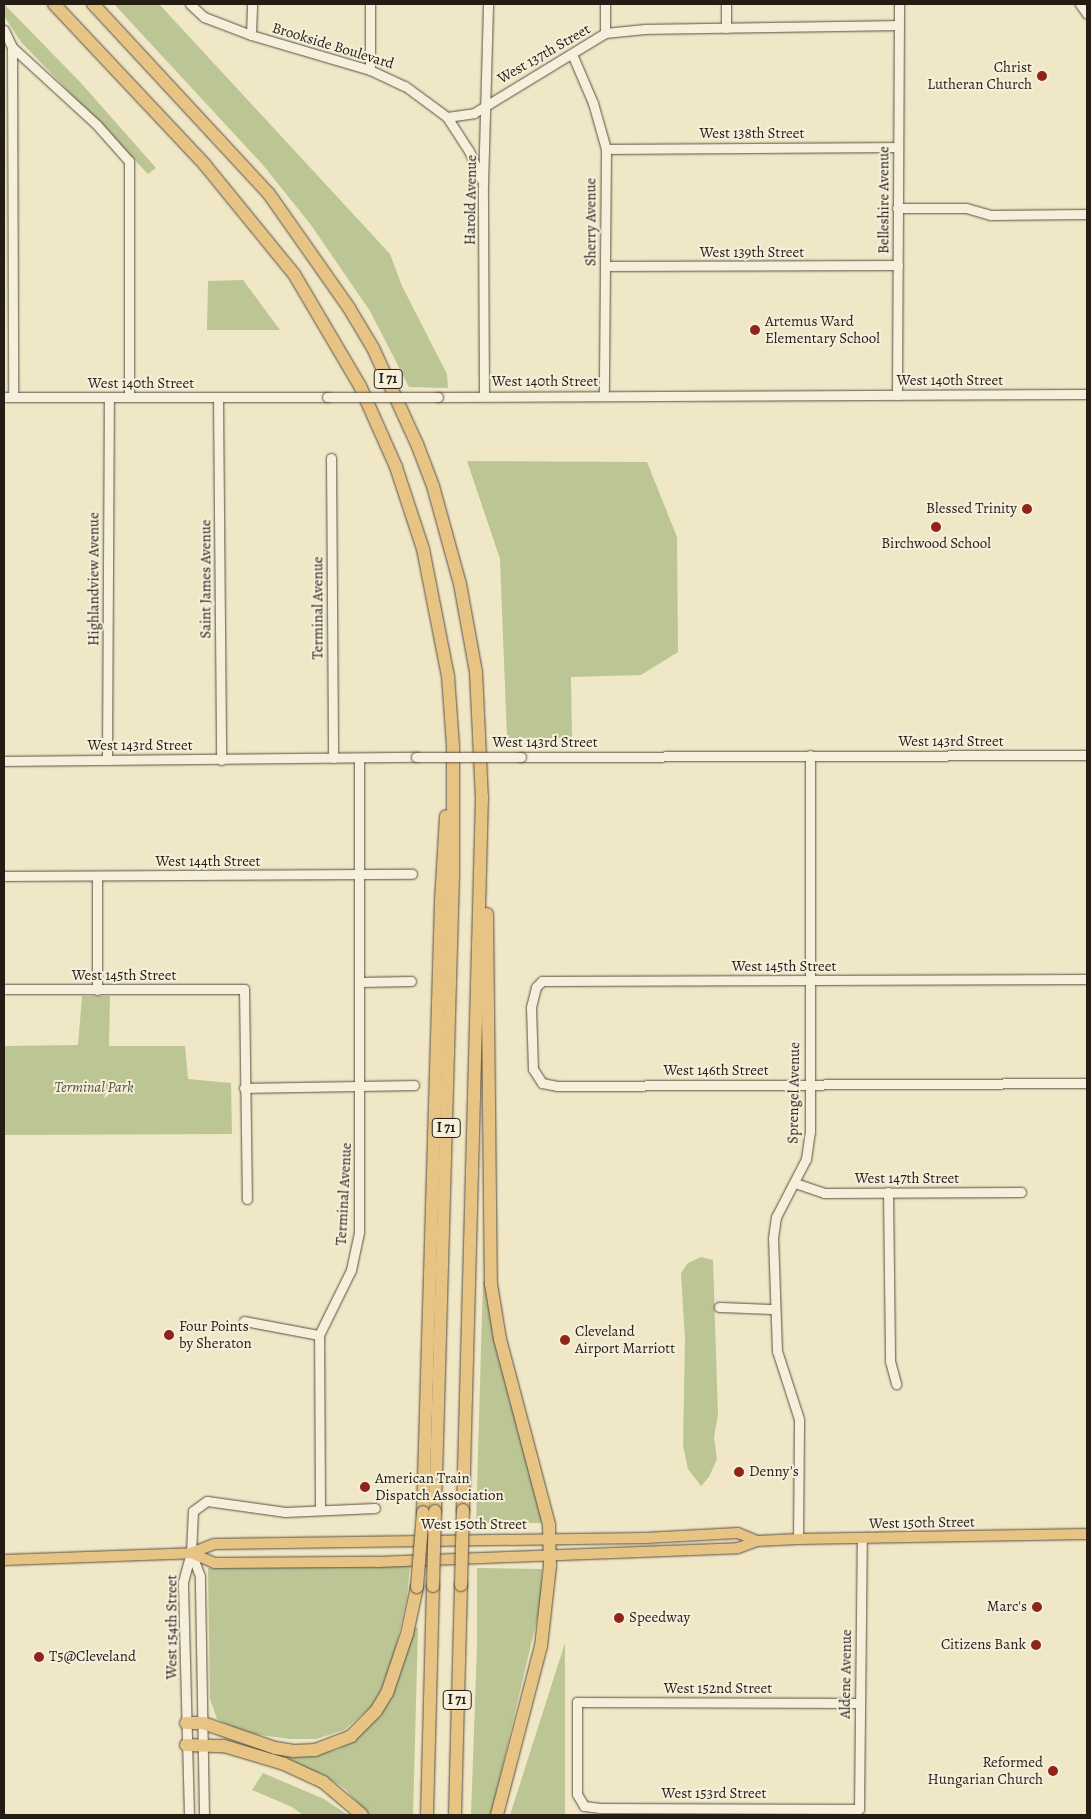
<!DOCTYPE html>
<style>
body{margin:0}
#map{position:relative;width:1091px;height:1819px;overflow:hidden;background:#f0e7c7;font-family:Alegreya,serif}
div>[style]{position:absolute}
.green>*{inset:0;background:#bcc594}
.roads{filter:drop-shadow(0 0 1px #584f41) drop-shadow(0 0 1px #584f41)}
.minor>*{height:9px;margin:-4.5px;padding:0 4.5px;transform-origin:4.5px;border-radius:4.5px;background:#f5efdb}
.major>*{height:10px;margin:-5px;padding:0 5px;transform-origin:5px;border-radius:5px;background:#e8c484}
.highway>*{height:12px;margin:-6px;padding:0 6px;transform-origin:6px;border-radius:6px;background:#e8c484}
.bridges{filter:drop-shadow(0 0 1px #584f41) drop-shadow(0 0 1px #584f41)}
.minor-bridge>*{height:9px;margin:-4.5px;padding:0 4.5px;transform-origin:4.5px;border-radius:4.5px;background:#f5efdb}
.highway-bridge>*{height:12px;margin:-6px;padding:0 6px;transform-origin:6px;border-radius:6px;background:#e8c484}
.dots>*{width:14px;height:14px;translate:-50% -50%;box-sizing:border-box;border:2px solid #f5efdb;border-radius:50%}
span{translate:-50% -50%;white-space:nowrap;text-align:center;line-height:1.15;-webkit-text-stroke:4px #f5efdb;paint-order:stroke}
.shield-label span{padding:1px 4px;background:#f5efdb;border:1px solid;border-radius:4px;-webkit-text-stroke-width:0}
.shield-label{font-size:14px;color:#251c14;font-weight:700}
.street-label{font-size:15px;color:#251c14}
.poi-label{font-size:15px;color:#251c14}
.right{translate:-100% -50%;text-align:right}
.left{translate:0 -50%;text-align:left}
.park-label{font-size:15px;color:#524f3a;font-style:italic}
.frame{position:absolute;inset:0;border:5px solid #251c14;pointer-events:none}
</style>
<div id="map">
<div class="green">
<i style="clip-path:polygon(4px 4px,81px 83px,156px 168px,148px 174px,21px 42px,4px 16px)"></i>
<i style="clip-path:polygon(114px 4px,159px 4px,390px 254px,402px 286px,447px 374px,448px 388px,409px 387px,370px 311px,311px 225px,263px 165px)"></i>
<i style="clip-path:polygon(243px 280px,280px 330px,207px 330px,208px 281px)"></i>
<i style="clip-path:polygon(467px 461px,647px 462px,677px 537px,678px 652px,641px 675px,571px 677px,572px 738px,507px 738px,500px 559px)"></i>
<i style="clip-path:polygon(82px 996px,110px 996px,109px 1046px,185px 1046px,188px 1079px,231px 1083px,232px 1134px,4px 1135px,4px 1046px,78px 1045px)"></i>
<i style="clip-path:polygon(701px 1257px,713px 1260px,718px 1415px,714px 1437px,717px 1459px,709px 1477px,701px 1486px,688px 1469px,683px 1445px,685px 1339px,681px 1273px,688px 1263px)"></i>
<i style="clip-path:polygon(483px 1281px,487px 1281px,542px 1523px,476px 1523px)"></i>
<i style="clip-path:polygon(410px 1564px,407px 1597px,390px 1674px,372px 1706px,344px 1730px,316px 1739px,289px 1739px,241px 1732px,217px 1719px,210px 1699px,208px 1568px)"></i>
<i style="clip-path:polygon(477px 1568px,542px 1569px,541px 1602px,491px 1815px,471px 1815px,477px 1646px)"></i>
<i style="clip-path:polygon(413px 1627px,418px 1628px,413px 1815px,369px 1815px,345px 1789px,324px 1775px,286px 1761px,287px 1756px,310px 1756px,337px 1750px,354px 1741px,381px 1715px,395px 1687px)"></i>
<i style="clip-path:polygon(565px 1643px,565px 1815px,510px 1815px)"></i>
<i style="clip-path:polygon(263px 1773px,324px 1799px,348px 1815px,303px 1815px,292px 1807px,252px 1790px)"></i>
</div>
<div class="roads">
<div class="minor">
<i style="left:190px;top:4px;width:19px;rotate:43deg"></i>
<i style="left:204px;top:17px;width:50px;rotate:21deg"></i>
<i style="left:251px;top:35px;width:124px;rotate:16.4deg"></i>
<i style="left:370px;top:70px;width:38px;rotate:25deg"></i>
<i style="left:405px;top:86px;width:52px;rotate:36.4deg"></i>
<i style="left:447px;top:117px;width:40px;rotate:57.1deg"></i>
<i style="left:469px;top:151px;width:35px;rotate:66deg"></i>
<i style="left:726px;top:4px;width:24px;rotate:90deg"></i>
<i style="left:1080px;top:4px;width:12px;rotate:55deg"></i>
<i style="left:4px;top:30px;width:19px;rotate:65deg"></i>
<i style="left:12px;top:47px;width:115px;rotate:42.5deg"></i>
<i style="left:97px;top:125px;width:48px;rotate:48.4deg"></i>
<i style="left:129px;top:161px;width:236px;rotate:90deg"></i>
<i style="left:605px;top:33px;width:29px;rotate:-90deg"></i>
<i style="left:251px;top:35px;width:31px;rotate:-88deg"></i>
<i style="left:12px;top:47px;width:350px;rotate:89.8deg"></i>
<i style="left:572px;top:54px;width:53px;rotate:66.8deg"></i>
<i style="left:593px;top:103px;width:48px;rotate:74.2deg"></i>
<i style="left:606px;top:149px;width:246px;rotate:90.5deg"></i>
<i style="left:370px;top:70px;width:66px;rotate:-90deg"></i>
<i style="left:447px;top:117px;width:27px;rotate:-8deg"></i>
<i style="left:474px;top:113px;width:153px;rotate:-31.4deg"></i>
<i style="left:605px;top:33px;width:40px;rotate:-5.7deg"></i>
<i style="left:645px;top:29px;width:254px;rotate:-0.9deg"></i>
<i style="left:606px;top:149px;width:292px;rotate:-0.4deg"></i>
<i style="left:897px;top:208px;width:69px"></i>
<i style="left:966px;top:208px;width:26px;rotate:16deg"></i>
<i style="left:991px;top:215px;width:96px;rotate:-0.6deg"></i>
<i style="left:605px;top:266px;width:293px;rotate:-0.2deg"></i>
<i style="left:897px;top:395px;width:391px;rotate:-89.7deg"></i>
<i style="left:484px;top:396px;width:211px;rotate:-90.3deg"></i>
<i style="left:483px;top:185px;width:181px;rotate:-88.4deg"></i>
<i style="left:4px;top:397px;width:323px"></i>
<i style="left:218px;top:397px;width:363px;rotate:89.5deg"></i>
<i style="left:438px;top:397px;width:649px;rotate:-0.26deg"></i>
<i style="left:331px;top:458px;width:300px;rotate:89.6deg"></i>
<i style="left:521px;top:757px;width:566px;rotate:-0.2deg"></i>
<i style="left:107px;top:760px;width:363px;rotate:-89.7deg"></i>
<i style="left:4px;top:761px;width:412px;rotate:-0.6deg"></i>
<i style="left:4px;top:876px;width:408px;rotate:-0.3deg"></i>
<i style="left:97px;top:877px;width:113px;rotate:90deg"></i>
<i style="left:1087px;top:979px;width:545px;rotate:179.79deg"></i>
<i style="left:542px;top:981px;width:8px;rotate:135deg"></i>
<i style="left:536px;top:987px;width:21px;rotate:104deg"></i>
<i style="left:531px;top:1007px;width:62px;rotate:88.2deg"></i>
<i style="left:533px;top:1069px;width:17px;rotate:57deg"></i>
<i style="left:542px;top:1083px;width:15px;rotate:11deg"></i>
<i style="left:557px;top:1086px;width:530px;rotate:-0.32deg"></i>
<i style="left:360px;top:982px;width:51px;rotate:-1.1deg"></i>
<i style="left:4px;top:989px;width:240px"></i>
<i style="left:244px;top:989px;width:210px;rotate:89.2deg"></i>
<i style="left:244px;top:1088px;width:170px;rotate:-1deg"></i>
<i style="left:795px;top:1183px;width:31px;rotate:19deg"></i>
<i style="left:824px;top:1193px;width:197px;rotate:-0.3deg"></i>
<i style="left:888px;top:1192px;width:169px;rotate:89.3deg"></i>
<i style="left:890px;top:1361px;width:24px;rotate:75deg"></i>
<i style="left:719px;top:1307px;width:54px;rotate:2.1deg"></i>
<i style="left:244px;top:1321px;width:76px;rotate:10.6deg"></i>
<i style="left:320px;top:1509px;width:174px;rotate:-90.3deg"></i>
<i style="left:319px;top:1335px;width:72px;rotate:-63.8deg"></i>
<i style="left:351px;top:1270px;width:39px;rotate:-78deg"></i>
<i style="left:359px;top:1232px;width:474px;rotate:-90deg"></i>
<i style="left:798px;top:1539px;width:120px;rotate:-89.5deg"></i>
<i style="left:799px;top:1419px;width:71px;rotate:-107.9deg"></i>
<i style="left:777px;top:1351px;width:113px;rotate:-92deg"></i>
<i style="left:773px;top:1238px;width:21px;rotate:-82deg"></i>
<i style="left:776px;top:1217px;width:65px;rotate:-62.7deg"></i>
<i style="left:806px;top:1159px;width:27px;rotate:-82deg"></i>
<i style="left:810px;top:1132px;width:377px;rotate:-90deg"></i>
<i style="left:859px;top:1703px;width:282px;rotate:-179.8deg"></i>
<i style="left:577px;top:1702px;width:92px;rotate:90deg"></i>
<i style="left:577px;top:1794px;width:14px;rotate:60deg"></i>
<i style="left:584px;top:1806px;width:16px;rotate:7deg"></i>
<i style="left:600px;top:1808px;width:259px;rotate:0.2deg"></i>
<i style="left:859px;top:1809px;width:270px;rotate:-89.4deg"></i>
<i style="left:189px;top:1815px;width:233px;rotate:-91.5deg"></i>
<i style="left:183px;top:1582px;width:30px;rotate:-75deg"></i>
<i style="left:204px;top:1815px;width:239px;rotate:-91deg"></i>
<i style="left:200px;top:1576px;width:25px;rotate:-111deg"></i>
<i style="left:191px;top:1553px;width:42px;rotate:-87.3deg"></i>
<i style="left:193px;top:1511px;width:17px;rotate:-36deg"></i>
<i style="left:207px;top:1501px;width:79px;rotate:8deg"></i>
<i style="left:285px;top:1512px;width:90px;rotate:-2.5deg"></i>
</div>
<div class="major">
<i style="left:191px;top:1553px;width:26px;rotate:23deg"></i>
<i style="left:215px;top:1563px;width:162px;rotate:-0.4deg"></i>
<i style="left:377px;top:1562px;width:361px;rotate:-2.2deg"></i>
<i style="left:738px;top:1548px;width:20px;rotate:-20deg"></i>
<i style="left:757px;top:1541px;width:41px;rotate:-2.8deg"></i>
<i style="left:798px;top:1539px;width:289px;rotate:-1deg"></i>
<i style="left:4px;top:1560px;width:187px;rotate:-2.1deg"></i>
<i style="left:191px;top:1553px;width:25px;rotate:-21deg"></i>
<i style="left:214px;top:1544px;width:431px;rotate:-0.8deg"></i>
<i style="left:645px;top:1538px;width:93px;rotate:-3.1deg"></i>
<i style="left:738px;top:1533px;width:21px;rotate:23deg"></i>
</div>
<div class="highway">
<i style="left:54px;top:4px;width:221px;rotate:46.8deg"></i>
<i style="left:205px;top:165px;width:141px;rotate:50.8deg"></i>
<i style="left:294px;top:274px;width:130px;rotate:59.5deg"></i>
<i style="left:360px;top:386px;width:89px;rotate:66deg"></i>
<i style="left:396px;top:467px;width:86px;rotate:71.8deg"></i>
<i style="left:423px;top:549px;width:129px;rotate:78.9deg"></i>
<i style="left:448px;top:676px;width:70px;rotate:85.9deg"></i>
<i style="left:453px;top:746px;width:130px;rotate:90deg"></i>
<i style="left:453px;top:876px;width:635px;rotate:91.62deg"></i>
<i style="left:93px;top:4px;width:259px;rotate:47.2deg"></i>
<i style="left:269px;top:194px;width:139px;rotate:54.9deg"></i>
<i style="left:349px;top:308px;width:47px;rotate:59deg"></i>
<i style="left:373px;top:348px;width:106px;rotate:65.4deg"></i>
<i style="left:417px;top:444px;width:45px;rotate:69.1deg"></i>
<i style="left:433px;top:486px;width:102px;rotate:74.6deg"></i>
<i style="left:460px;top:584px;width:89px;rotate:79.7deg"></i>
<i style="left:476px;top:672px;width:125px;rotate:87.3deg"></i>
<i style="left:482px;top:797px;width:713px;rotate:91.53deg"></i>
<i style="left:487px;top:914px;width:370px;rotate:89.4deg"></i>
<i style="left:491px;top:1284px;width:56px;rotate:80.7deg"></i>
<i style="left:500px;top:1339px;width:192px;rotate:75.2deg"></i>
<i style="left:549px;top:1525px;width:41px;rotate:88.6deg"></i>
<i style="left:550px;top:1566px;width:81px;rotate:96.4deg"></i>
<i style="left:541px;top:1646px;width:175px;rotate:104.6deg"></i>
<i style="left:423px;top:1512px;width:611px;rotate:-88.31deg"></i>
<i style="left:441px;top:901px;width:85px;rotate:-86.6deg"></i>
<i style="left:186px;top:1723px;width:17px"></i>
<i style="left:203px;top:1723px;width:76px;rotate:19.1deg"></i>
<i style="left:275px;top:1748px;width:19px;rotate:9deg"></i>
<i style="left:294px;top:1751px;width:21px;rotate:-3deg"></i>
<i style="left:315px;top:1750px;width:39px;rotate:-21deg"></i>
<i style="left:351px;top:1736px;width:35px;rotate:-45deg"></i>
<i style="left:376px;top:1711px;width:21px;rotate:-59deg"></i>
<i style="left:387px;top:1693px;width:62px;rotate:-71.3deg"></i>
<i style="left:407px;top:1634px;width:48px;rotate:-78deg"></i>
<i style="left:186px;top:1745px;width:38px;rotate:2deg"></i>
<i style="left:224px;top:1746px;width:63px;rotate:16.7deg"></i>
<i style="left:284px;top:1764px;width:43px;rotate:24.8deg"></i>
<i style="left:323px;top:1782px;width:51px;rotate:40.2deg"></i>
<i style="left:427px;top:1815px;width:229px;rotate:-88.5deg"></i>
<i style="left:455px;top:1815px;width:230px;rotate:-88.5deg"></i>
</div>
</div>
<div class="bridges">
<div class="minor-bridge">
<i style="left:327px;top:397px;width:111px"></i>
<i style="left:416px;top:757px;width:105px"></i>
</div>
<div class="highway-bridge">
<i style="left:461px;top:1585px;width:75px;rotate:-88.5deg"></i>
<i style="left:433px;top:1586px;width:75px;rotate:-88.5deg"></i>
<i style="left:417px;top:1587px;width:75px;rotate:-85.4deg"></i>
</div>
</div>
<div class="dots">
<i style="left:1042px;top:76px;background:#8f2418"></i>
<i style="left:755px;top:330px;background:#8f2418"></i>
<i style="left:1027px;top:509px;background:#8f2418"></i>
<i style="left:936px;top:527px;background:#8f2418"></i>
<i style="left:169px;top:1335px;background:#8f2418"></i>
<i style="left:565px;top:1340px;background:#8f2418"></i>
<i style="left:739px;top:1472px;background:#8f2418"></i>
<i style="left:365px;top:1487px;background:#8f2418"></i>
<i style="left:1037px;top:1607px;background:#8f2418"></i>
<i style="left:619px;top:1618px;background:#8f2418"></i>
<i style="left:1036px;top:1645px;background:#8f2418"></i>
<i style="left:39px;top:1657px;background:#8f2418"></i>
<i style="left:1053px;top:1771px;background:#8f2418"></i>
</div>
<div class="shield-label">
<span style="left:388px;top:379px">I 71</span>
<span style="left:446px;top:1128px">I 71</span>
<span style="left:457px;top:1700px">I 71</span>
</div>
<div class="street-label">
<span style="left:333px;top:46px;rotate:17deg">Brookside Boulevard</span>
<span style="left:544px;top:54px;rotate:-30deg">West 137th Street</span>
<span style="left:752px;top:134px">West 138th Street</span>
<span style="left:471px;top:200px;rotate:-89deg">Harold Avenue</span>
<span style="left:884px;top:200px;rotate:-90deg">Belleshire Avenue</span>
<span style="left:591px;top:222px;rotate:-90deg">Sherry Avenue</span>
<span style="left:752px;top:253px">West 139th Street</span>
<span style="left:950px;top:381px">West 140th Street</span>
<span style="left:545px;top:382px">West 140th Street</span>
<span style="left:141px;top:384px">West 140th Street</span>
<span style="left:94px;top:579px;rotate:-90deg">Highlandview Avenue</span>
<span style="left:206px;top:579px;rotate:-90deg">Saint James Avenue</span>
<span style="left:318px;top:608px;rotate:-90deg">Terminal Avenue</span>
<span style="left:951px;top:742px">West 143rd Street</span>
<span style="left:545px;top:743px">West 143rd Street</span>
<span style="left:140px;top:746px">West 143rd Street</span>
<span style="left:208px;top:862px">West 144th Street</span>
<span style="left:784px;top:967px">West 145th Street</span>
<span style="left:124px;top:976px">West 145th Street</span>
<span style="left:716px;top:1071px">West 146th Street</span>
<span style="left:794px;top:1093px;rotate:-89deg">Sprengel Avenue</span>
<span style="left:907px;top:1179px">West 147th Street</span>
<span style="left:344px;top:1194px;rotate:-87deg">Terminal Avenue</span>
<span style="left:922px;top:1523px;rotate:-1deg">West 150th Street</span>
<span style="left:474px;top:1525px">West 150th Street</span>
<span style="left:172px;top:1627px;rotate:-90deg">West 154th Street</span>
<span style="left:846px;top:1674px;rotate:-89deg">Aldene Avenue</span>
<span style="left:718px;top:1689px">West 152nd Street</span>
<span style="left:714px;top:1794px">West 153rd Street</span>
</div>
<div class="poi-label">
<span class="right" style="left:1032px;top:76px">Christ<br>Lutheran Church</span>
<span class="left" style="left:765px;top:330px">Artemus Ward<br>Elementary School</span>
<span class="right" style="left:1017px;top:509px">Blessed Trinity</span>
<span style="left:936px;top:544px">Birchwood School</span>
<span class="left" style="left:179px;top:1335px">Four Points<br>by Sheraton</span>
<span class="left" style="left:575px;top:1340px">Cleveland<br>Airport Marriott</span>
<span class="left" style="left:749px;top:1472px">Denny's</span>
<span class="left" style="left:375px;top:1487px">American Train<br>Dispatch Association</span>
<span class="right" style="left:1027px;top:1607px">Marc's</span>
<span class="left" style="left:629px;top:1618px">Speedway</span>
<span class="right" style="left:1026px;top:1645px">Citizens Bank</span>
<span class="left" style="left:49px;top:1657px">T5@Cleveland</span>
<span class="right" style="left:1043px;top:1771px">Reformed<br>Hungarian Church</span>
</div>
<div class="park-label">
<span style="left:94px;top:1088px">Terminal Park</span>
</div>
<div class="frame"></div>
</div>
